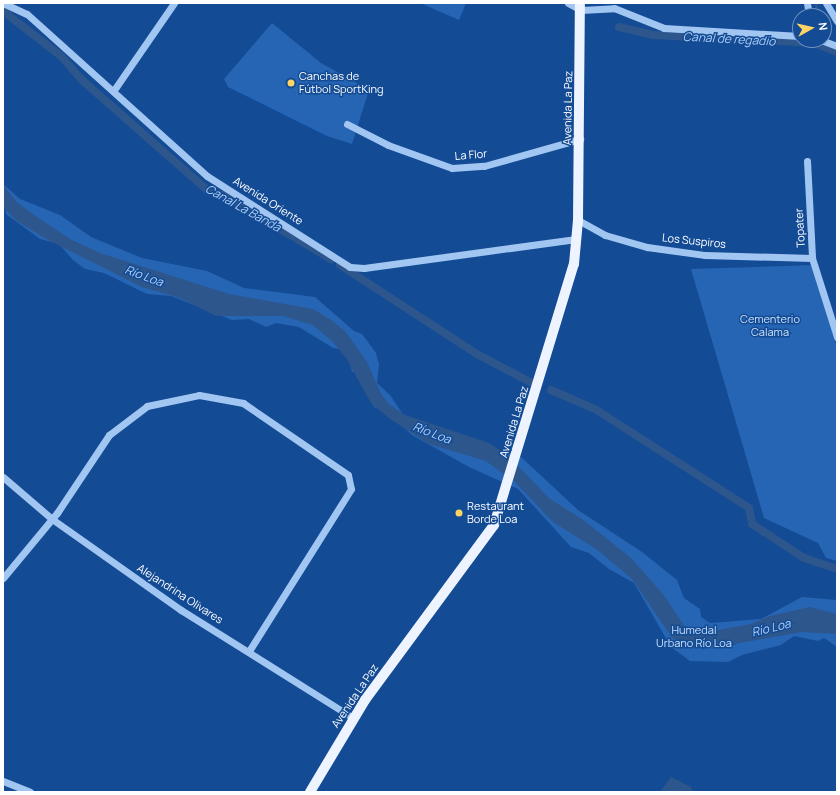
<!DOCTYPE html>
<meta charset="utf-8">
<style>
body{margin:0}
#map{position:relative;width:840px;height:795px;overflow:hidden;background:#134b95;font-family:Manrope,sans-serif}
div>[style]{position:absolute}
.green>*{inset:0;background:#2665b4}
.water>*{inset:0;background:#2d568c}
.stream>*{height:2.5px;margin:-1.25px;padding:0 1.25px;transform-origin:1.25px;border-radius:1.25px;background:#2d568c}
.canal>*{height:8px;margin:-4px;padding:0 4px;transform-origin:4px;border-radius:4px;background:#2d568c}
.minor>*{height:7px;margin:-3.5px;padding:0 3.5px;transform-origin:3.5px;border-radius:3.5px;background:#a2c6f2}
.major>*{height:10px;margin:-5px;padding:0 5px;transform-origin:5px;border-radius:5px;background:#eef4ff}
.dots>*{width:11px;height:11px;translate:-50% -50%;box-sizing:border-box;border:2px solid #134b95;border-radius:50%}
span{translate:-50% -50%;white-space:nowrap;text-align:center;line-height:1.15;-webkit-text-stroke:3px #134b95;paint-order:stroke}
.poi-label{font-size:11px;color:#fff}
.left{translate:0 -50%;text-align:left}
.street-label{font-size:11px;color:#fff}
.park-label{font-size:11px;color:#cae1fd}
.water-label{font-size:12px;color:#afd0f9;font-style:italic}
.frame{position:absolute;inset:0;border:4px solid #fff;pointer-events:none}
.north{position:absolute;left:792px;top:8px;width:40px;height:40px;box-sizing:border-box;background:#134b95;border:1px solid #7193bf;border-radius:50%;rotate:82deg;font-size:11px;font-weight:700;line-height:16px;text-align:center;color:#fff}
.north::after{content:'';display:block;margin:auto;width:14px;height:18px;background:#ffd364;clip-path:polygon(50% 0,100% 100%,50% 72%,0 100%)}
</style>
<div id="map">
<div class="green">
<i style="clip-path:polygon(420px 3px,466px 3px,459px 20px)"></i>
<i style="clip-path:polygon(272px 23px,321px 63px,369px 90px,352px 144px,327px 136px,228px 87px,224px 79px)"></i>
<i style="clip-path:polygon(3px 184px,20px 199px,60px 215px,91px 237px,142px 258px,207px 271px,244px 288px,315px 297px,354px 331px,362px 334px,376px 353px,379px 364px,377px 383px,390px 395px,410px 425px,521px 457px,578px 510px,642px 552px,677px 580px,684px 598px,700px 609px,701px 617px,710px 623px,761px 619px,802px 597px,837px 600px,837px 647px,824px 638px,818px 641px,794px 636px,781px 645px,742px 655px,728px 662px,690px 661px,671px 647px,634px 583px,609px 569px,589px 553px,571px 547px,518px 489px,469px 467px,412px 435px,389px 414px,374px 407px,359px 373px,352px 372px,349px 359px,341px 349px,333px 348px,299px 327px,276px 323px,266px 327px,249px 319px,232px 320px,171px 296px,147px 294px,104px 273px,85px 269px,73px 260px,59px 244px,40px 239px,6px 214px)"></i>
<i style="clip-path:polygon(815px 265px,837px 347px,837px 561px,826px 558px,818px 543px,764px 518px,691px 269px)"></i>
</div>
<div class="water">
<i style="clip-path:polygon(3px 185px,17px 202px,34px 215px,70px 239px,100px 253px,229px 294px,313px 309px,331px 320px,345px 331px,367px 362px,381px 394px,389px 404px,405px 415px,489px 443px,506px 454px,550px 499px,582px 519px,630px 557px,663px 594px,687px 630px,703px 633px,751px 624px,770px 616px,810px 607px,837px 614px,837px 634px,802px 632px,722px 646px,688px 648px,680px 644px,671px 636px,632px 579px,599px 551px,553px 522px,515px 482px,486px 461px,429px 444px,390px 419px,371px 403px,346px 358px,333px 342px,313px 325px,283px 316px,216px 316px,180px 298px,142px 287px,48px 240px,17px 221px,3px 207px)"></i>
<i style="clip-path:polygon(671px 777px,691px 787px,693px 792px,660px 792px)"></i>
</div>
<div class="stream">
<i style="left:816px;top:3px;width:13px;rotate:81deg"></i>
<i style="left:823px;top:44px;width:3px;rotate:90deg"></i>
</div>
<div class="canal">
<i style="left:3px;top:11px;width:73px;rotate:37.8deg"></i>
<i style="left:61px;top:56px;width:32px;rotate:49deg"></i>
<i style="left:82px;top:80px;width:167px;rotate:41.3deg"></i>
<i style="left:207px;top:190px;width:17px;rotate:17deg"></i>
<i style="left:223px;top:195px;width:126px;rotate:30.7deg"></i>
<i style="left:619px;top:27px;width:35px;rotate:13deg"></i>
<i style="left:653px;top:35px;width:161px;rotate:2.8deg"></i>
<i style="left:814px;top:43px;width:25px;rotate:21deg"></i>
<i style="left:340px;top:265px;width:163px;rotate:33deg"></i>
<i style="left:477px;top:354px;width:60px;rotate:27.8deg"></i>
<i style="left:551px;top:390px;width:48px;rotate:23.4deg"></i>
<i style="left:595px;top:409px;width:183px;rotate:32.7deg"></i>
<i style="left:749px;top:508px;width:16px;rotate:79deg"></i>
<i style="left:752px;top:524px;width:62px;rotate:33.2deg"></i>
<i style="left:804px;top:558px;width:35px;rotate:18deg"></i>
</div>
<div class="minor">
<i style="left:3px;top:3px;width:26px;rotate:25deg"></i>
<i style="left:27px;top:14px;width:242px;rotate:42deg"></i>
<i style="left:207px;top:176px;width:169px;rotate:32.5deg"></i>
<i style="left:350px;top:267px;width:14px;rotate:4deg"></i>
<i style="left:364px;top:268px;width:214px;rotate:-7.8deg"></i>
<i style="left:568px;top:3px;width:15px;rotate:28deg"></i>
<i style="left:581px;top:10px;width:33px;rotate:-3deg"></i>
<i style="left:614px;top:8px;width:54px;rotate:21.8deg"></i>
<i style="left:664px;top:28px;width:136px;rotate:3.4deg"></i>
<i style="left:807px;top:3px;width:13px;rotate:81deg"></i>
<i style="left:826px;top:3px;width:21px;rotate:59deg"></i>
<i style="left:821px;top:40px;width:17px;rotate:21deg"></i>
<i style="left:114px;top:90px;width:106px;rotate:-55.4deg"></i>
<i style="left:347px;top:124px;width:46px;rotate:27.1deg"></i>
<i style="left:388px;top:145px;width:68px;rotate:19.8deg"></i>
<i style="left:452px;top:168px;width:32px;rotate:-4deg"></i>
<i style="left:484px;top:166px;width:100px;rotate:-15.7deg"></i>
<i style="left:807px;top:161px;width:97px;rotate:87deg"></i>
<i style="left:812px;top:258px;width:83px;rotate:72.4deg"></i>
<i style="left:578px;top:220px;width:31px;rotate:29deg"></i>
<i style="left:605px;top:235px;width:44px;rotate:15.9deg"></i>
<i style="left:647px;top:247px;width:59px;rotate:7.9deg"></i>
<i style="left:705px;top:255px;width:107px;rotate:1.6deg"></i>
<i style="left:3px;top:477px;width:65px;rotate:40.6deg"></i>
<i style="left:52px;top:519px;width:158px;rotate:35.2deg"></i>
<i style="left:181px;top:610px;width:203px;rotate:32.1deg"></i>
<i style="left:3px;top:578px;width:85px;rotate:-50.3deg"></i>
<i style="left:57px;top:513px;width:94px;rotate:-56.3deg"></i>
<i style="left:109px;top:435px;width:48px;rotate:-37.3deg"></i>
<i style="left:147px;top:406px;width:53px;rotate:-11.9deg"></i>
<i style="left:199px;top:395px;width:45px;rotate:10.3deg"></i>
<i style="left:243px;top:403px;width:127px;rotate:34.4deg"></i>
<i style="left:348px;top:475px;width:14px;rotate:78deg"></i>
<i style="left:351px;top:489px;width:191px;rotate:122.2deg"></i>
<i style="left:3px;top:781px;width:29px;rotate:22deg"></i>
</div>
<div class="major">
<i style="left:310px;top:792px;width:107px;rotate:-59.1deg"></i>
<i style="left:365px;top:700px;width:217px;rotate:-53.6deg"></i>
<i style="left:494px;top:525px;width:273px;rotate:-73deg"></i>
<i style="left:574px;top:264px;width:44px;rotate:-84.8deg"></i>
<i style="left:578px;top:220px;width:217px;rotate:-89.5deg"></i>
</div>
<div class="dots">
<i style="left:291px;top:83px;background:#ffd364"></i>
<i style="left:459px;top:513px;background:#ffd364"></i>
</div>
<div class="poi-label">
<span class="left" style="left:299px;top:83px">Canchas de<br>Fútbol SportKing</span>
<span class="left" style="left:467px;top:513px">Restaurant<br>Borde Loa</span>
</div>
<div class="street-label">
<span style="left:568px;top:108px;rotate:-89deg">Avenida La Paz</span>
<span style="left:471px;top:155px;rotate:-5deg">La Flor</span>
<span style="left:268px;top:201px;rotate:32deg">Avenida Oriente</span>
<span style="left:800px;top:228px;rotate:-93deg">Topater</span>
<span style="left:694px;top:241px;rotate:6deg">Los Suspiros</span>
<span style="left:514px;top:422px;rotate:-73deg">Avenida La Paz</span>
<span style="left:180px;top:594px;rotate:33deg">Alejandrina Olivares</span>
<span style="left:355px;top:696px;rotate:-56deg">Avenida La Paz</span>
</div>
<div class="park-label">
<span style="left:770px;top:326px">Cementerio<br>Calama</span>
<span style="left:694px;top:637px">Humedal<br>Urbano Río Loa</span>
</div>
<div class="water-label">
<span style="left:729px;top:39px;rotate:3deg">Canal de regadio</span>
<span style="left:243px;top:208px;rotate:29deg">Canal La Banda</span>
<span style="left:144px;top:276px;rotate:20deg">Río Loa</span>
<span style="left:432px;top:433px;rotate:21deg">Río Loa</span>
<span style="left:771px;top:628px;rotate:-14deg">Río Loa</span>
</div>
<div class="frame"></div>
<div class="north">N</div>
</div>
